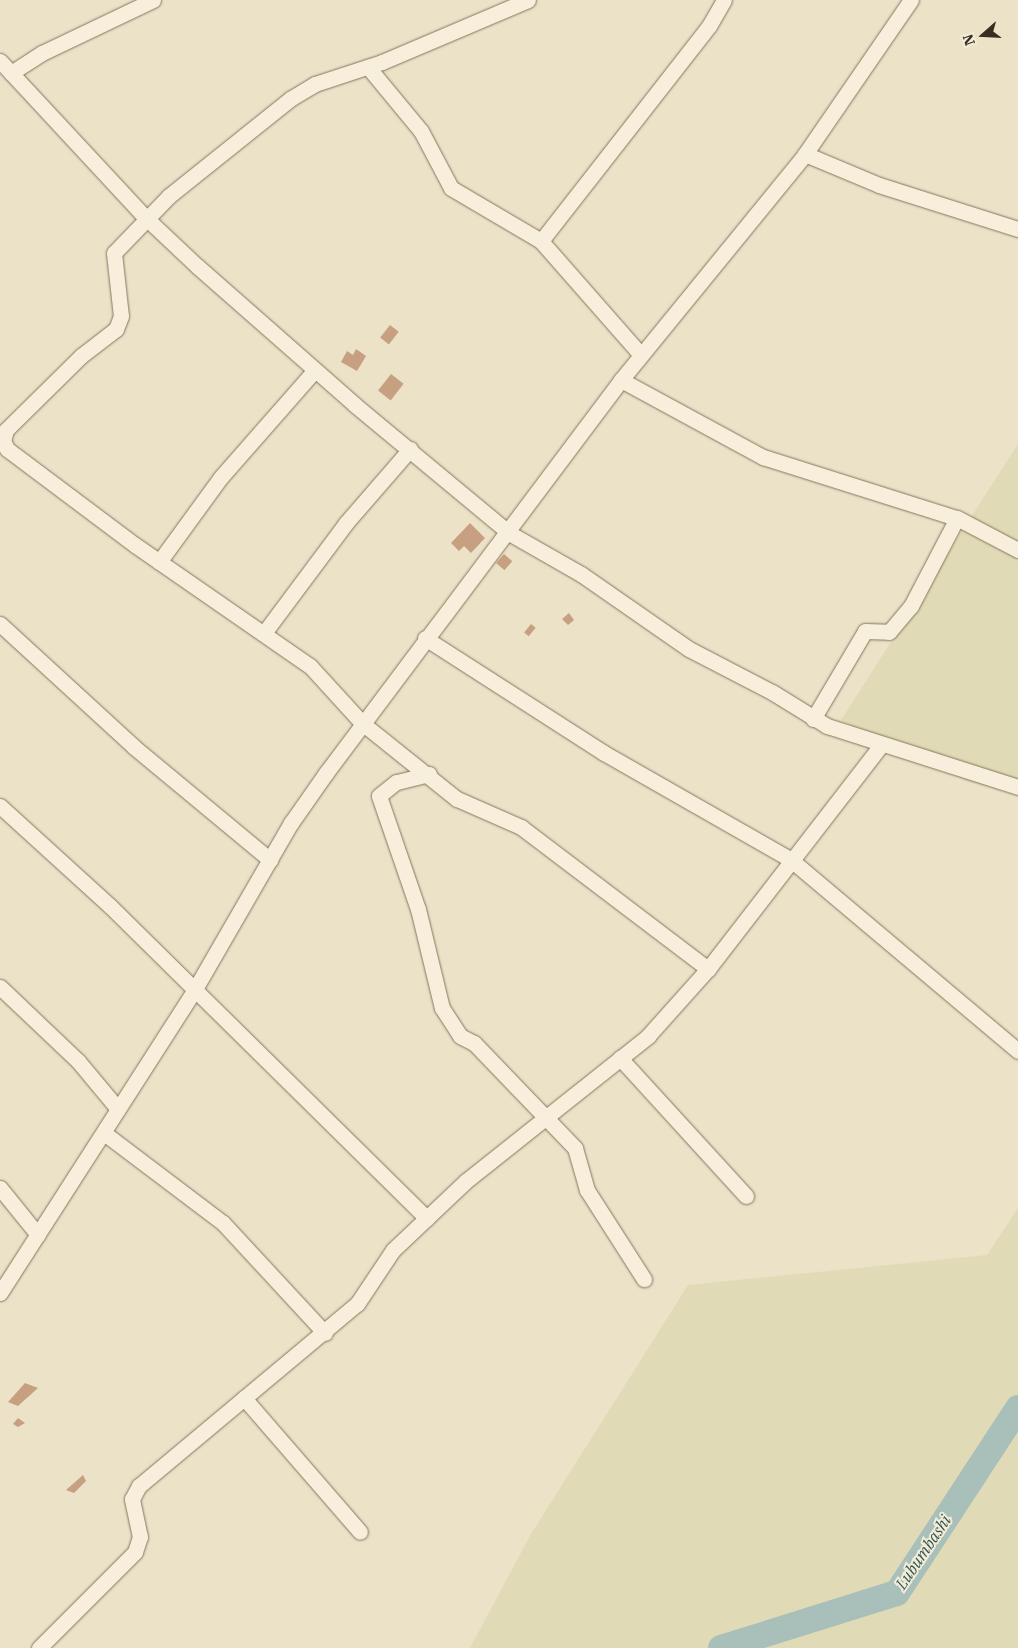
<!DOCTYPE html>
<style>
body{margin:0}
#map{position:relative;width:1018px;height:1648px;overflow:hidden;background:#ebe2c8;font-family:"IBM Plex Serif",serif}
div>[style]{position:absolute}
.farmland>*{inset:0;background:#e0dbb6}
.river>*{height:26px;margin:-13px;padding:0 13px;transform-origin:13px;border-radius:13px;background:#a9c0ba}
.building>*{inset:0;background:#c7a081;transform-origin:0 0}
.roads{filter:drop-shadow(0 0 1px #86755e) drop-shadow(0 0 1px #86755e)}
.minor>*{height:15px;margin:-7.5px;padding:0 7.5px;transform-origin:7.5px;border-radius:7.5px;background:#f7efdb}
span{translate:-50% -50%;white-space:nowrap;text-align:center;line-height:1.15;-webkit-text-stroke:4px #f3ecd7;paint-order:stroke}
.water-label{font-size:16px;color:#315655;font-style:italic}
.north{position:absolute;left:958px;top:10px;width:50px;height:50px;-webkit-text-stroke:4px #f3ecd7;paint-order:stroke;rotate:251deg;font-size:14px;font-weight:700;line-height:20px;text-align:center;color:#382d21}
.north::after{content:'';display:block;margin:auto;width:18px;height:22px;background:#382d21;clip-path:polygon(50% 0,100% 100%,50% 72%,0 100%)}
</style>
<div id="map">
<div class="farmland">
<i style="clip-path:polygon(1018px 444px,1018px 791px,969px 782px,841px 720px)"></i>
<i style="clip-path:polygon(1018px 1208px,1018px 1648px,470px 1648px,531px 1534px,688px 1285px,987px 1255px)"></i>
</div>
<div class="river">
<i style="left:721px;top:1648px;width:184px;rotate:-17.4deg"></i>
<i style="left:897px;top:1593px;width:221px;rotate:-56.8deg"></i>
</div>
<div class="building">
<i style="left:390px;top:325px;width:11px;height:16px;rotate:38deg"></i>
<i style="clip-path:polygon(356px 349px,366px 356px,357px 371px,341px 362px,347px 351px,353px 355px)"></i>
<i style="left:391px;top:374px;width:16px;height:21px;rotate:38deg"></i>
<i style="clip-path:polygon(470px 523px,485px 538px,471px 553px,464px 546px,459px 551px,451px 543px)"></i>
<i style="left:504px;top:554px;width:11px;height:12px;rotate:41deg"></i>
<i style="clip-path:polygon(569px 613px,574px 620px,568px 625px,562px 619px)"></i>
<i style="left:531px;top:624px;width:6px;height:11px;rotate:39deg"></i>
<i style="clip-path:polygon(25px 1383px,38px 1388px,18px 1406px,8px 1402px)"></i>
<i style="clip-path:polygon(18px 1418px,25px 1423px,18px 1427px,13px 1424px)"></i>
<i style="clip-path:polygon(83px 1475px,86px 1481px,74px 1493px,66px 1490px)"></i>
</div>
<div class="roads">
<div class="minor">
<i style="left:528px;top:0;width:159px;rotate:157deg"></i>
<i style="left:382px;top:62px;width:71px;rotate:161.8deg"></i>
<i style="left:315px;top:84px;width:29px;rotate:149deg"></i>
<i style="left:290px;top:99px;width:155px;rotate:141.3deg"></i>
<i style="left:169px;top:196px;width:79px;rotate:134deg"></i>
<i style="left:114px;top:253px;width:63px;rotate:83.7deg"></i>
<i style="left:121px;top:316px;width:14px;rotate:111deg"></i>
<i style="left:116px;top:329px;width:44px;rotate:142.4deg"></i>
<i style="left:81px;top:356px;width:105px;rotate:135.4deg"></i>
<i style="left:6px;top:430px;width:11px;rotate:105deg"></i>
<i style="left:3px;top:441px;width:9px;rotate:63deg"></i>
<i style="left:7px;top:449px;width:160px;rotate:36.9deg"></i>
<i style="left:135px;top:545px;width:213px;rotate:34.7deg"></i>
<i style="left:310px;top:666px;width:77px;rotate:47.6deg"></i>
<i style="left:362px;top:723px;width:122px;rotate:38.7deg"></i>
<i style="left:457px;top:799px;width:70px;rotate:23.6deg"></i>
<i style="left:521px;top:827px;width:235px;rotate:37.2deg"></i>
<i style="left:0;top:61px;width:213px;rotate:47.1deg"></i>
<i style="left:145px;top:217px;width:71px;rotate:43.3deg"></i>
<i style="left:197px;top:266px;width:210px;rotate:41.3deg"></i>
<i style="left:355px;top:405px;width:200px;rotate:39.7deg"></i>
<i style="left:509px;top:533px;width:83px;rotate:29.7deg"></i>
<i style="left:581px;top:574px;width:131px;rotate:34.8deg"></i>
<i style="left:689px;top:649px;width:93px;rotate:27.4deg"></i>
<i style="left:772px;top:692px;width:65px;rotate:31.7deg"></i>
<i style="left:827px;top:726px;width:201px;rotate:17.7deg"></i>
<i style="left:368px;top:67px;width:83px;rotate:50.4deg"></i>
<i style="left:421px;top:131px;width:64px;rotate:62.2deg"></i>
<i style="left:451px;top:188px;width:104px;rotate:30.5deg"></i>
<i style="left:11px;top:73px;width:37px;rotate:-33deg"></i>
<i style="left:42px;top:53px;width:123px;rotate:-25.5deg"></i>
<i style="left:805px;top:154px;width:80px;rotate:22.7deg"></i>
<i style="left:879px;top:185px;width:146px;rotate:17.6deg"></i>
<i style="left:641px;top:355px;width:152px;rotate:-131.3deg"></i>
<i style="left:541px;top:241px;width:273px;rotate:-52deg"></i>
<i style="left:709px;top:26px;width:30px;rotate:-60deg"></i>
<i style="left:621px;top:380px;width:162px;rotate:28.5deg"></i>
<i style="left:763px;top:457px;width:203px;rotate:17.5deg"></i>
<i style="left:957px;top:518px;width:69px;rotate:27.7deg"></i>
<i style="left:159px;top:562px;width:105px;rotate:-53.9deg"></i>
<i style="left:221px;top:477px;width:142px;rotate:-48.7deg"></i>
<i style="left:0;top:624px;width:182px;rotate:42.5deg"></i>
<i style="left:134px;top:747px;width:177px;rotate:39.7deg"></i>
<i style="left:264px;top:633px;width:137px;rotate:-53.3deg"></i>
<i style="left:346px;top:523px;width:98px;rotate:-49.1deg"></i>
<i style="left:425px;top:638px;width:213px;rotate:32.7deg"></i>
<i style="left:604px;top:753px;width:214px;rotate:29.7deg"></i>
<i style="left:790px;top:859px;width:298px;rotate:40.1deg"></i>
<i style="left:813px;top:719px;width:102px;rotate:-59.4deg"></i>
<i style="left:865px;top:631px;width:24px;rotate:2deg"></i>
<i style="left:889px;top:632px;width:34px;rotate:-50deg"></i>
<i style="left:911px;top:606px;width:99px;rotate:-62.4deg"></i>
<i style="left:429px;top:774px;width:34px;rotate:166deg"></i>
<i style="left:396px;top:782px;width:22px;rotate:141deg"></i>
<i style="left:379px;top:796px;width:120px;rotate:71deg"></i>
<i style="left:418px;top:909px;width:102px;rotate:76.4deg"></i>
<i style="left:442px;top:1008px;width:33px;rotate:57deg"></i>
<i style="left:460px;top:1036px;width:16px;rotate:27deg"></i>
<i style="left:474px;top:1043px;width:146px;rotate:46.1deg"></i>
<i style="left:575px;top:1148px;width:44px;rotate:74.1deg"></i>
<i style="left:587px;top:1190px;width:106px;rotate:57.4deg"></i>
<i style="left:0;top:806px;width:149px;rotate:42.3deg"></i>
<i style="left:110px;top:906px;width:445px;rotate:44.6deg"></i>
<i style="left:0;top:987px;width:108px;rotate:43.5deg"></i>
<i style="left:78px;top:1061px;width:62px;rotate:50.2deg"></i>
<i style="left:620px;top:1058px;width:187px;rotate:47.6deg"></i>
<i style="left:104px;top:1133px;width:149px;rotate:37.1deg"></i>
<i style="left:223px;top:1223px;width:150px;rotate:47.2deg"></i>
<i style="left:0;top:1188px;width:60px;rotate:51deg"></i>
<i style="left:0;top:1293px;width:361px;rotate:-57.3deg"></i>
<i style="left:195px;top:989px;width:192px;rotate:-60deg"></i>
<i style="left:291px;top:823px;width:61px;rotate:-55deg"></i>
<i style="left:326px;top:773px;width:491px;rotate:-53.1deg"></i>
<i style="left:621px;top:380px;width:291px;rotate:-50.8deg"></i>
<i style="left:805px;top:154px;width:187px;rotate:-55.5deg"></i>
<i style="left:244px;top:1398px;width:177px;rotate:49.1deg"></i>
<i style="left:39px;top:1648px;width:136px;rotate:-45deg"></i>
<i style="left:135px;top:1552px;width:16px;rotate:-72deg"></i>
<i style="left:140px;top:1537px;width:39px;rotate:-102deg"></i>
<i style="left:132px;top:1499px;width:15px;rotate:-62deg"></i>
<i style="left:139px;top:1486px;width:284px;rotate:-39.9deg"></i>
<i style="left:357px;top:1304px;width:65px;rotate:-56.3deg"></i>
<i style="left:393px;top:1250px;width:100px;rotate:-43.4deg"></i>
<i style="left:466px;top:1181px;width:233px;rotate:-38.5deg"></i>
<i style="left:648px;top:1036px;width:90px;rotate:-48.2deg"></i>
<i style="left:708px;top:969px;width:284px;rotate:-52.3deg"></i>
</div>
</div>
<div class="water-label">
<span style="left:923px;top:1552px;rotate:-56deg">Lubumbashi</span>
</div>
<div class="north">N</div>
</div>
